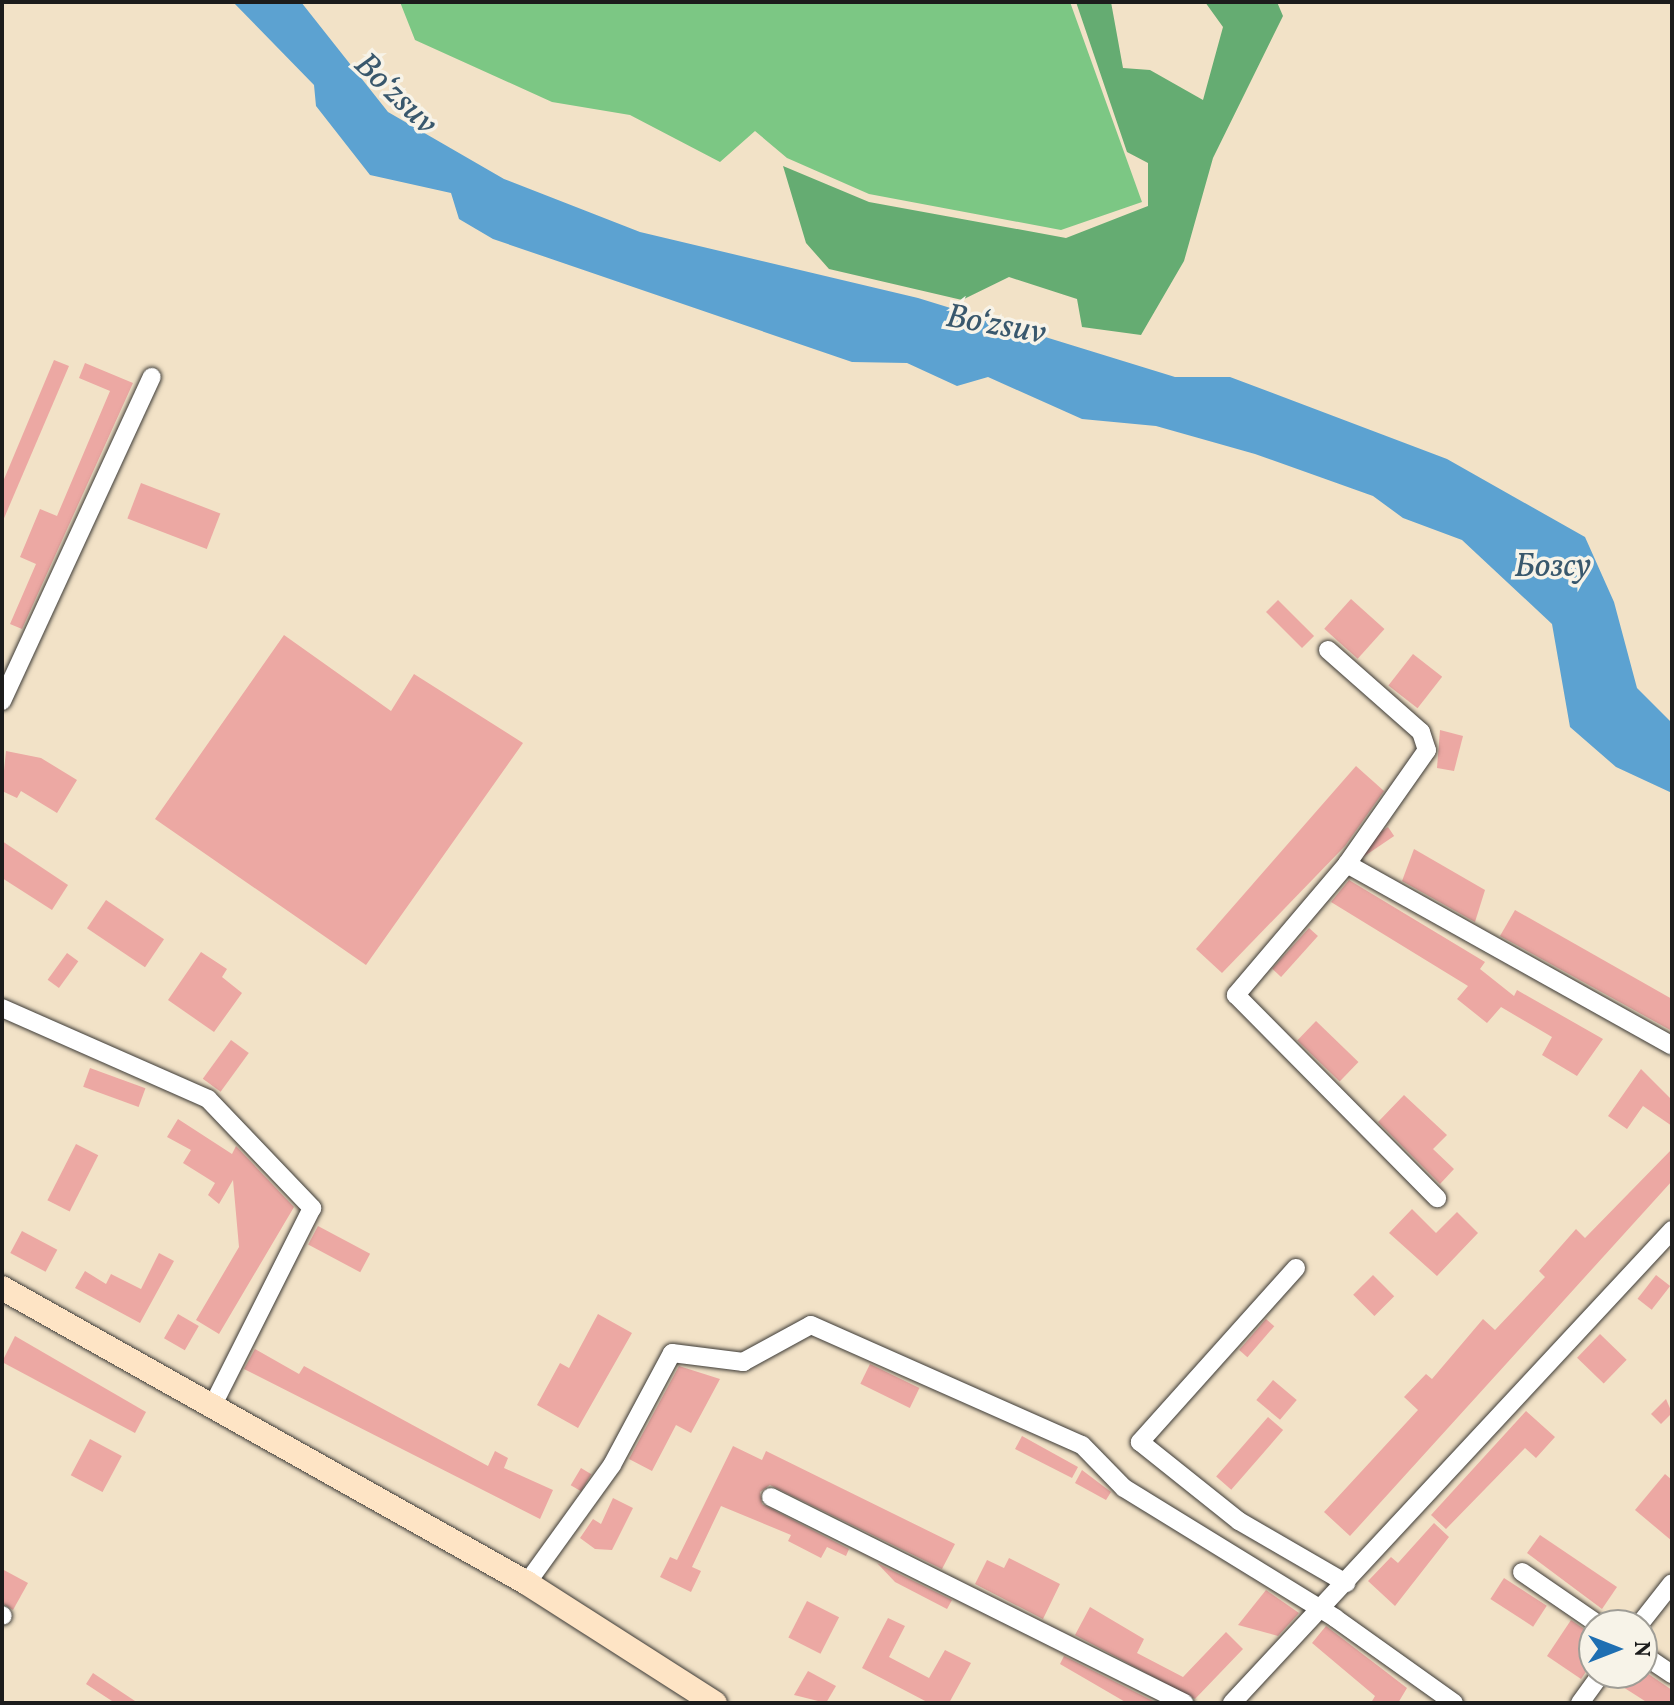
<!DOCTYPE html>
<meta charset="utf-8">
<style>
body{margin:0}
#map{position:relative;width:1674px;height:1705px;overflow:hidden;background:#f2e2c7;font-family:Vollkorn,serif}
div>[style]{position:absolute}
.green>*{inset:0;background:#7cc784}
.forest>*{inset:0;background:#65ac72}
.water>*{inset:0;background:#5ca2d1}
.building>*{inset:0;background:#eca8a3;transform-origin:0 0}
.roads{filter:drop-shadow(0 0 2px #3c3a36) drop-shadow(0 0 2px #3c3a36)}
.street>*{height:18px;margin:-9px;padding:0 9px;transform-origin:9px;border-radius:9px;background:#fff}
.secondary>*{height:24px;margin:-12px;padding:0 12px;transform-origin:12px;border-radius:12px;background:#fee4c5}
span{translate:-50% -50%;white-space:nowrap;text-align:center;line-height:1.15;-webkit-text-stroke:7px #f7f3e8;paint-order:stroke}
.water-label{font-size:34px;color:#39586d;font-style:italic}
.frame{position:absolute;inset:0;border:4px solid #1c1c1c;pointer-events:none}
.north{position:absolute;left:1578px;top:1609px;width:80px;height:80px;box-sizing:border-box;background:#f7f3e8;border:2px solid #9f9d96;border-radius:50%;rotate:90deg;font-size:22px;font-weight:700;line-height:32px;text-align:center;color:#1c1c1c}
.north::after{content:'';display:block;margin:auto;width:28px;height:36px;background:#1f6fb2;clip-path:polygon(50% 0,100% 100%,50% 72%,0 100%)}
</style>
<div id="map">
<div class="green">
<i style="clip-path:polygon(400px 2px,1070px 2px,1142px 202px,1061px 230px,869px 194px,787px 158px,755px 131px,720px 162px,630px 115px,552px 102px,415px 40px)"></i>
</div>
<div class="forest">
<i style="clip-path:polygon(1076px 2px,1111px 2px,1123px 68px,1150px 70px,1203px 100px,1223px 27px,1205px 2px,1277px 2px,1283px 16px,1213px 158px,1184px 261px,1141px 335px,1082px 327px,1077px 299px,1009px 277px,962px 300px,829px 269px,806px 243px,783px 166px,869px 202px,1066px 238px,1148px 206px,1148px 163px,1127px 152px)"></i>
</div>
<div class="water">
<i style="clip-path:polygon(233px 2px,301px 2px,388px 112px,504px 179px,640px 232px,918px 298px,1175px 377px,1230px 377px,1447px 459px,1585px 537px,1614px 602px,1637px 688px,1672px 723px,1672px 793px,1616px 767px,1570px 727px,1552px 624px,1462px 540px,1403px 518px,1373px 496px,1255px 454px,1156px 426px,1082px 419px,988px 377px,957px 386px,907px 363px,852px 362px,493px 239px,459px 219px,451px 193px,370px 175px,316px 106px,314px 85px)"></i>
</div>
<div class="building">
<i style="clip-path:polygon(54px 360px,69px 366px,2px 523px,2px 484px)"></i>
<i style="clip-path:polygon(85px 363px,133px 383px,22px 629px,10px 624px,36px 564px,20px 557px,40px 509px,57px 516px,110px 391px,79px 378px)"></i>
<i style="left:141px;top:483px;width:85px;height:38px;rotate:21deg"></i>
<i style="left:1351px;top:599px;width:45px;height:40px;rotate:42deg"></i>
<i style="left:1278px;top:600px;width:51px;height:17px;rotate:45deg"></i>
<i style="clip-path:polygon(284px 635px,391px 711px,414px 674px,523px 743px,366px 965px,155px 819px)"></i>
<i style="left:1413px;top:654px;width:37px;height:40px;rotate:38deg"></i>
<i style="clip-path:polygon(1440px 730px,1463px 736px,1454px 771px,1437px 768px)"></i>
<i style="clip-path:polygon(6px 751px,41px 758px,77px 780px,57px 813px,21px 791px,17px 798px,2px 791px)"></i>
<i style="clip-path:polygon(1356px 766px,1384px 791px,1345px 846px,1222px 973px,1196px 949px)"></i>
<i style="left:1388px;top:827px;width:11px;height:41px;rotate:56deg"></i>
<i style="clip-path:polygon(2px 841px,68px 885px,52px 910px,2px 878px)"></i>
<i style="clip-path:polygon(1414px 849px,1485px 890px,1475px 922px,1402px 881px)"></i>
<i style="clip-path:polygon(1349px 880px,1485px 962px,1480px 969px,1514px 996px,1517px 990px,1603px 1039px,1577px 1076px,1542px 1055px,1552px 1037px,1501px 1007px,1487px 1023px,1457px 999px,1468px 986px,1331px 902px)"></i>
<i style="left:106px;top:900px;width:70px;height:34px;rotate:34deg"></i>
<i style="clip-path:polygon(1515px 910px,1672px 999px,1672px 1031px,1500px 936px)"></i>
<i style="left:1309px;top:928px;width:12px;height:55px;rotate:42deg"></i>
<i style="clip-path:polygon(201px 952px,227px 969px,222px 977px,242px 993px,214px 1032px,168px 1000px)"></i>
<i style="left:67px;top:953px;width:14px;height:33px;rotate:36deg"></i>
<i style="left:1316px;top:1021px;width:59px;height:27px;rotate:44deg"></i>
<i style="left:231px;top:1040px;width:22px;height:48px;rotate:36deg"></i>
<i style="left:90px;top:1068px;width:59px;height:20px;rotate:20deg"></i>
<i style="clip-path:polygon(1641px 1069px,1672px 1100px,1672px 1126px,1643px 1106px,1627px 1129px,1608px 1116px)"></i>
<i style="clip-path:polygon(1404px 1095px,1447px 1135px,1433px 1149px,1454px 1169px,1440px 1184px,1378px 1122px)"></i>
<i style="clip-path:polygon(178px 1119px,232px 1154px,236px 1146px,294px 1207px,219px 1334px,196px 1320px,239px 1247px,233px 1180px,219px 1204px,208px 1195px,215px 1183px,183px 1163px,191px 1150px,167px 1137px)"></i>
<i style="left:76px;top:1144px;width:25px;height:63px;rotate:27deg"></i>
<i style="clip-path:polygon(1672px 1149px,1672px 1181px,1350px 1536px,1324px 1512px,1418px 1410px,1404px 1397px,1426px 1374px,1432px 1379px,1483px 1319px,1495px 1330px,1545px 1277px,1539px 1271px,1576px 1229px,1585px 1238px)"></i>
<i style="clip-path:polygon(1412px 1209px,1436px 1233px,1457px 1212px,1478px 1233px,1437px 1276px,1389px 1233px)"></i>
<i style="left:318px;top:1226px;width:59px;height:21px;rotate:28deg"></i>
<i style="left:22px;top:1231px;width:40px;height:25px;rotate:28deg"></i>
<i style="clip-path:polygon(159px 1253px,174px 1261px,140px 1323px,75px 1288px,85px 1271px,106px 1284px,111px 1274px,141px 1289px)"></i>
<i style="left:1373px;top:1275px;width:30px;height:28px;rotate:45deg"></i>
<i style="left:1656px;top:1275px;width:18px;height:30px;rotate:38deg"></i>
<i style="left:178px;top:1314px;width:24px;height:28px;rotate:30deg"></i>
<i style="clip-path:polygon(598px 1314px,632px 1333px,578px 1428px,537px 1405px,560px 1363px,569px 1368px)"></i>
<i style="left:1266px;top:1319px;width:11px;height:41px;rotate:41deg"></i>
<i style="left:1600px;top:1334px;width:37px;height:33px;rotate:44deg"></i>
<i style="clip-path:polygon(15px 1336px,146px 1412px,135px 1433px,2px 1362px)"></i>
<i style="clip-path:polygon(255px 1349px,299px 1374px,304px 1366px,488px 1466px,495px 1451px,508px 1458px,504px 1468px,553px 1490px,540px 1519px,244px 1369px)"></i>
<i style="left:870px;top:1364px;width:55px;height:22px;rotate:26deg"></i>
<i style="clip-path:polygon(679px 1366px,720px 1379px,691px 1433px,676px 1425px,652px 1471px,629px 1459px)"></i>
<i style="left:1273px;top:1380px;width:31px;height:26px;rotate:40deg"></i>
<i style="clip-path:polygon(1666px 1399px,1672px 1413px,1661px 1424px,1651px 1414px)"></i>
<i style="clip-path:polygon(1526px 1411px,1555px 1437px,1536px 1458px,1525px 1448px,1446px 1529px,1431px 1515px)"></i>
<i style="left:1268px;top:1417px;width:20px;height:79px;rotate:41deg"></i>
<i style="clip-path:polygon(1022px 1436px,1078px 1467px,1072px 1478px,1015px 1449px)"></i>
<i style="left:90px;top:1439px;width:36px;height:41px;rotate:28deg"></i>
<i style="clip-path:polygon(733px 1446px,762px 1460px,766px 1451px,955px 1544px,942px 1569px,770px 1485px,760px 1492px,762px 1504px,849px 1549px,846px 1556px,827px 1547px,821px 1558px,788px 1541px,791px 1535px,721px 1506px,692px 1567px,701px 1571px,691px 1592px,660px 1577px,670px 1557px,677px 1560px)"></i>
<i style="left:581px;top:1468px;width:12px;height:20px;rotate:31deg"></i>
<i style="clip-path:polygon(1082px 1470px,1111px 1492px,1106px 1500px,1075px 1483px)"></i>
<i style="clip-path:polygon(1665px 1474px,1672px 1480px,1672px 1541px,1635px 1510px)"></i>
<i style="clip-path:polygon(613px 1498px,633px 1508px,612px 1550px,595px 1549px,580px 1538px,593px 1519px,601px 1524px)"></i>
<i style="clip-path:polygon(1434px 1523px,1449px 1537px,1395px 1606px,1368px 1581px,1391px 1557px,1398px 1563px)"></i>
<i style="clip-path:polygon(1540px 1535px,1617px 1587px,1602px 1609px,1527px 1553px)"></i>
<i style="clip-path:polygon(1009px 1558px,1060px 1584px,1043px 1619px,975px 1584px,987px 1560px,1004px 1568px)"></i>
<i style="clip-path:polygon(877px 1563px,952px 1600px,947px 1609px,895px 1582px)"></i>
<i style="clip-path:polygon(2px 1569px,28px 1583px,13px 1610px,2px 1603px)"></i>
<i style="left:1504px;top:1578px;width:51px;height:25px;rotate:33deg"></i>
<i style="clip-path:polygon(1266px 1590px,1299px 1613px,1278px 1636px,1238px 1625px)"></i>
<i style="left:807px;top:1601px;width:36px;height:41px;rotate:27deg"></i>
<i style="clip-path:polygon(1090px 1607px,1144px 1639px,1137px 1653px,1183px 1677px,1226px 1632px,1243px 1649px,1195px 1699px,1075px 1635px)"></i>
<i style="clip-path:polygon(888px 1618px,905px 1626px,889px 1657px,929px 1678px,945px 1650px,971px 1663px,949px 1703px,929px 1703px,862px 1668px)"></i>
<i style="clip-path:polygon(1571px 1620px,1594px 1636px,1594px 1660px,1581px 1679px,1547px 1656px)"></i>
<i style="clip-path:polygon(1326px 1626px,1407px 1688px,1398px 1703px,1371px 1703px,1375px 1696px,1312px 1643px)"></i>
<i style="clip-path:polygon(1064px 1656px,1157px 1703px,1127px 1703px,1060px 1664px)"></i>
<i style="clip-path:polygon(808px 1671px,836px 1686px,826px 1703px,794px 1695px)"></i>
<i style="clip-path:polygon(93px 1673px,138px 1703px,115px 1703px,86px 1684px)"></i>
<i style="clip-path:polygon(1614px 1673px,1647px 1673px,1672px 1690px,1672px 1703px,1648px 1703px,1612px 1680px)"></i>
</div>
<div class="roads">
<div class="street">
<i style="left:1328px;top:650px;width:124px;rotate:41.4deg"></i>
<i style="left:1421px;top:732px;width:19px;rotate:72deg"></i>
<i style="left:1427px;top:750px;width:139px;rotate:125.1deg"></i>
<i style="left:1347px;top:864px;width:172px;rotate:130.3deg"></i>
<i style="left:1236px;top:995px;width:286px;rotate:45.3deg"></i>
<i style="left:2px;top:701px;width:357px;rotate:-65.2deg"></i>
<i style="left:1347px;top:864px;width:372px;rotate:29.2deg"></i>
<i style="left:2px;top:1008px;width:225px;rotate:23.8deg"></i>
<i style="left:208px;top:1099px;width:151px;rotate:46.3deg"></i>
<i style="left:312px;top:1208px;width:220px;rotate:116.7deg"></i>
<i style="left:1296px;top:1268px;width:234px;rotate:131.9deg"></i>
<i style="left:1140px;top:1442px;width:127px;rotate:38.6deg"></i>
<i style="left:1239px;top:1521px;width:124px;rotate:30.1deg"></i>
<i style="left:771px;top:1497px;width:462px;rotate:26.5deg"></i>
<i style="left:1522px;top:1572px;width:93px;rotate:34.5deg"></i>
<i style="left:527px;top:1583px;width:145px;rotate:-54.2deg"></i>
<i style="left:612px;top:1465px;width:127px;rotate:-61.8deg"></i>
<i style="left:672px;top:1353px;width:72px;rotate:7.2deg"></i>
<i style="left:743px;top:1362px;width:77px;rotate:-28.6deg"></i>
<i style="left:811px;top:1325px;width:296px;rotate:23.9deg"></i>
<i style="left:1082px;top:1445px;width:60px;rotate:45.7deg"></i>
<i style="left:1124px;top:1488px;width:248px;rotate:31.6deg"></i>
<i style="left:1335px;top:1618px;width:146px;rotate:35.5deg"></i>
<i style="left:2px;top:1615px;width:1px;rotate:45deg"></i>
<i style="left:1639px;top:1625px;width:53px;rotate:-51.8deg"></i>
<i style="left:1642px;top:1654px;width:36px;rotate:34deg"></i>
<i style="left:1232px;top:1703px;width:646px;rotate:-47.07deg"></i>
<i style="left:1580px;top:1703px;width:37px;rotate:-54deg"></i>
</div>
<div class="secondary">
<i style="left:2px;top:1288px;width:602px;rotate:29.33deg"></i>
<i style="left:527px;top:1583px;width:223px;rotate:32.6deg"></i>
</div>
</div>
<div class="water-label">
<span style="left:395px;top:95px;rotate:44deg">Boʻzsuv</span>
<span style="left:996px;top:326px;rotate:10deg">Boʻzsuv</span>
<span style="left:1553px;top:568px">Бозсу</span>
</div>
<div class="frame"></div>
<div class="north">N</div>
</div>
